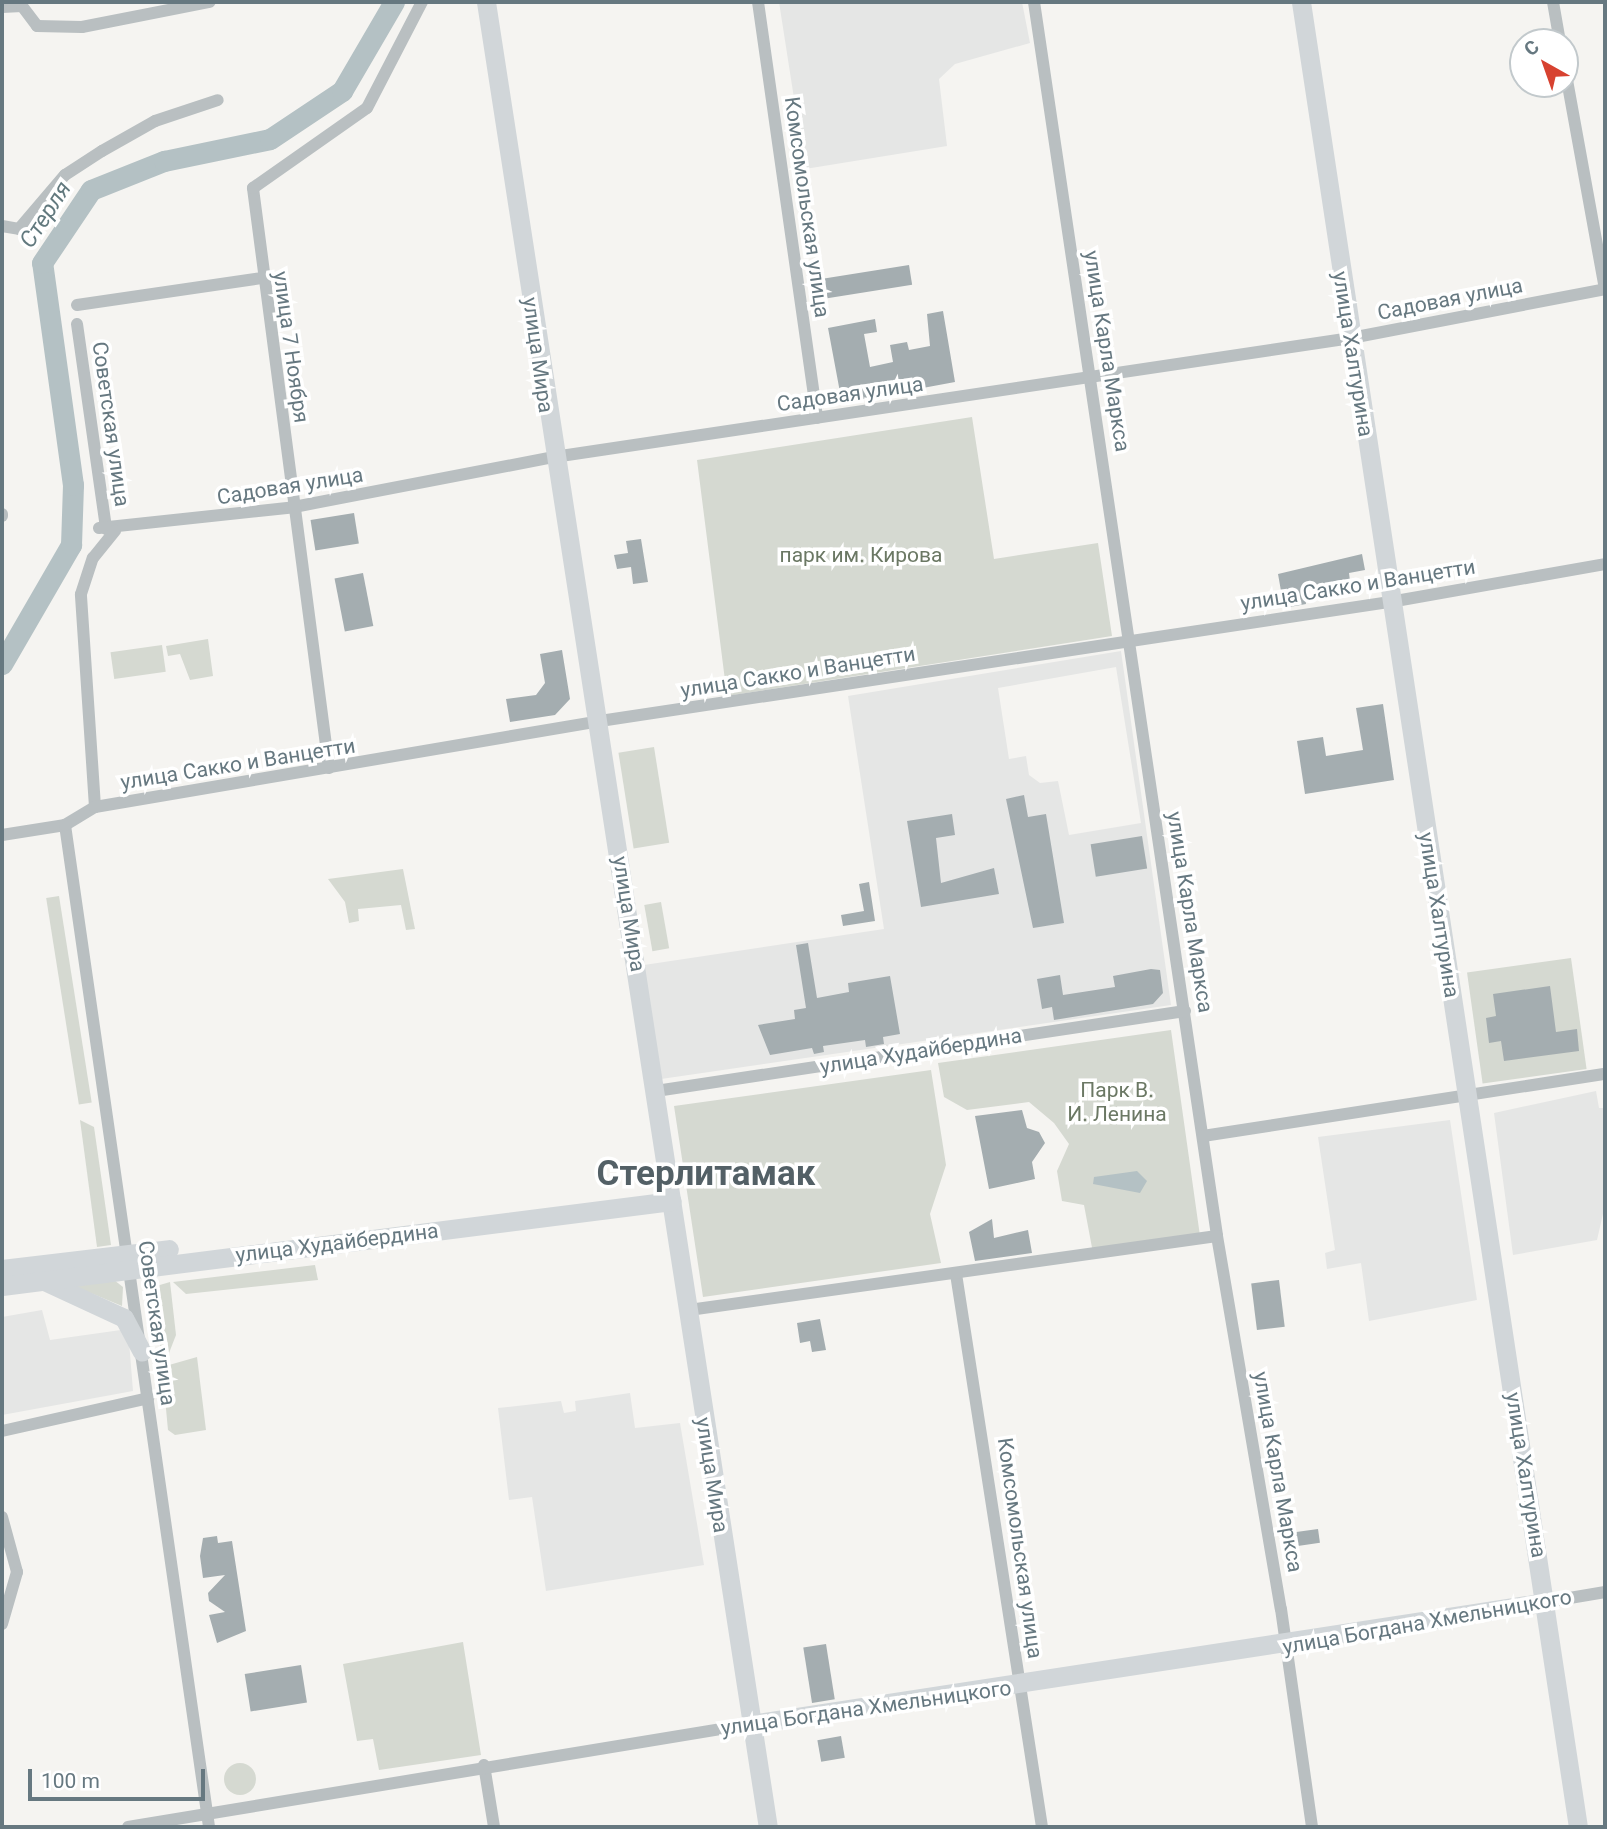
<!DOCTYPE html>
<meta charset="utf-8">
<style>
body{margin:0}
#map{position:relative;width:1607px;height:1829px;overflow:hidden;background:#f5f4f1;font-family:Roboto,sans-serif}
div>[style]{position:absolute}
.built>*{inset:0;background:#e5e6e5}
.green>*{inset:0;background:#d5d9d1;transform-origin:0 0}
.round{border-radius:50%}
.water>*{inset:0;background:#b4c1c4}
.river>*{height:21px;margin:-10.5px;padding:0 10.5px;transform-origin:10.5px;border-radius:10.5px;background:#b4c1c4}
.building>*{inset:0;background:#a4adb0;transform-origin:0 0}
.minor>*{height:12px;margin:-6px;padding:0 6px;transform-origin:6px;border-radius:6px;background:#b9bfc1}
.major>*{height:19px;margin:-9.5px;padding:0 9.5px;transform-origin:9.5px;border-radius:9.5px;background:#d1d6d9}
span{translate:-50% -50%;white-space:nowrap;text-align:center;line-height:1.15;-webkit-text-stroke:7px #fff;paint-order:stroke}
.street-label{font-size:21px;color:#667880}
.park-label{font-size:21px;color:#6b7864}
.water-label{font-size:23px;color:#62797e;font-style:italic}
.town-label{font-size:35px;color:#536066;font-weight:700}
.frame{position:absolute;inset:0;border:4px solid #667880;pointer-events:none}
.north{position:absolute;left:1509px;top:28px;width:70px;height:70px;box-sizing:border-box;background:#fff;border:2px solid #c2c9cc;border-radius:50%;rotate:320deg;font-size:19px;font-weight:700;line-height:28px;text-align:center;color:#667880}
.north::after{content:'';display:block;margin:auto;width:24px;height:32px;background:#d74230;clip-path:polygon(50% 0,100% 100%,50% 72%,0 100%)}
.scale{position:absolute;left:28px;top:1769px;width:177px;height:32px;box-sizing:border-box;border:4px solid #667880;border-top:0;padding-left:9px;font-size:21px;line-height:24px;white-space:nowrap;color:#667880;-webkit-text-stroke:5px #fff;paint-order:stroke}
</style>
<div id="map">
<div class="built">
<i style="clip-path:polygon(779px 2px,1022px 2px,1030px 43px,955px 64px,939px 79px,947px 146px,805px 169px)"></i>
<i style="clip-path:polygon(evenodd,1121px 651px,1171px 1005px,661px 1079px,644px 965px,884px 929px,848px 696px,1121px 651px,1116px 667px,1141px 823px,1069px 835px,1058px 781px,1040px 783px,1029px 775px,1026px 756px,1009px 759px,998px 688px,1116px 667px)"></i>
<i style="clip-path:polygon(1596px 1091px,1599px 1108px,1605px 1108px,1605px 1205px,1597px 1240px,1513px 1255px,1494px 1113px)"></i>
<i style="clip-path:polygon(1450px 1120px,1477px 1300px,1369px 1321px,1361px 1263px,1327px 1269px,1325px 1253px,1335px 1250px,1318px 1137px)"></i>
<i style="clip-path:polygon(42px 1310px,50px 1340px,128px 1329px,133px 1391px,2px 1415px,2px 1317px)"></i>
<i style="clip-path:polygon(630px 1393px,635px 1428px,680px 1423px,704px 1565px,546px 1591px,532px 1497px,509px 1500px,498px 1408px,561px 1401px,564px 1413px,576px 1411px,575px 1401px)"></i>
</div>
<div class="green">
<i style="clip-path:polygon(972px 417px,994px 559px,1098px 543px,1112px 636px,727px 696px,697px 460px)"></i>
<i style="clip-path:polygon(208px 639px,213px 676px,190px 680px,180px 654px,168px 656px,166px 646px)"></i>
<i style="left:162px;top:645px;width:27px;height:52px;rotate:82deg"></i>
<i style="left:654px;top:747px;width:97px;height:36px;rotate:81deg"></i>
<i style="clip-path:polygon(403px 869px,415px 929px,406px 930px,401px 905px,358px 909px,359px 921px,349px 923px,345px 902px,328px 879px)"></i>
<i style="left:59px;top:896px;width:209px;height:13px;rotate:81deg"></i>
<i style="left:661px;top:902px;width:47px;height:17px;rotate:80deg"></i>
<i style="left:1571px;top:958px;width:112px;height:105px;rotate:82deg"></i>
<i style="clip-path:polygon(1171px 1030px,1200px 1236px,1093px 1253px,1084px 1205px,1062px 1201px,1057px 1171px,1069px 1144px,1054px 1123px,1029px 1102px,967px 1110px,944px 1097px,938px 1063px)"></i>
<i style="clip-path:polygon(931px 1070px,946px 1165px,930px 1214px,941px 1263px,703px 1297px,674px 1106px)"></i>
<i style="clip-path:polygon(80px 1120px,94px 1127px,111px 1245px,97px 1247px)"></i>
<i style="clip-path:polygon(315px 1265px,318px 1280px,186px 1294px,173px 1282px)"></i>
<i style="clip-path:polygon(114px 1280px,123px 1287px,122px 1306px,69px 1284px)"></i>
<i style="clip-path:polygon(170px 1282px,176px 1335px,169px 1353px,161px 1352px,153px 1287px)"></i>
<i style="clip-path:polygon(197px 1357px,206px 1430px,175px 1435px,168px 1430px,162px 1367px)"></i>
<i style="clip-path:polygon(463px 1642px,481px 1755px,379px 1770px,373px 1739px,357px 1741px,343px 1664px)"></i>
<i class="round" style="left:224px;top:1763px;width:32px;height:32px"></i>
</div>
<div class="water">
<i style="clip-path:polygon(1137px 1171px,1147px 1181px,1140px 1193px,1093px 1184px,1094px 1177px)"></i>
</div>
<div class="river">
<i style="left:2px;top:664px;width:138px;rotate:-59.9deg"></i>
<i style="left:71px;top:545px;width:60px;rotate:-88.1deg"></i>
<i style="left:73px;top:485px;width:224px;rotate:-97.9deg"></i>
<i style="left:42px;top:263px;width:88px;rotate:-56.1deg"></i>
<i style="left:91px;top:190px;width:79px;rotate:-21.7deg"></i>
<i style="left:164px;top:161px;width:108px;rotate:-11.7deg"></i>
<i style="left:270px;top:139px;width:87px;rotate:-33.7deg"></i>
<i style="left:342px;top:91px;width:103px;rotate:-59.7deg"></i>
</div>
<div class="building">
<i style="left:909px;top:265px;width:20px;height:97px;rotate:81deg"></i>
<i style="clip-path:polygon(943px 311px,955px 382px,842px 403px,828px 328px,875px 319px,877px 332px,864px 334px,870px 367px,893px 362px,890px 345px,907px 342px,909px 350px,930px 346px,927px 314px)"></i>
<i style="left:354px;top:513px;width:31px;height:44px;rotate:81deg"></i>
<i style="clip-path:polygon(641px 539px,648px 582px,633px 584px,631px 567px,617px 569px,614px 555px,628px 553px,626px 541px)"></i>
<i style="clip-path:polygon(1362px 554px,1365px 570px,1349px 573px,1350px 581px,1304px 589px,1306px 604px,1284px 608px,1278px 574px)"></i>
<i style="left:363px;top:573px;width:54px;height:29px;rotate:79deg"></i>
<i style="clip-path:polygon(562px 650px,570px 699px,555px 715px,510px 722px,506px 699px,536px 695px,545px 683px,540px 654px)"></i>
<i style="clip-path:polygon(1383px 704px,1394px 780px,1305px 794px,1297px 741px,1323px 737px,1326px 756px,1363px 750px,1356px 708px)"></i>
<i style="clip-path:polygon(1024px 795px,1028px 817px,1046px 814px,1064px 923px,1033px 928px,1006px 799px)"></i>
<i style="clip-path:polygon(952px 814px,955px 835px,936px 838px,941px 883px,994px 868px,999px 894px,921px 907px,907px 821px)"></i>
<i style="left:1142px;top:836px;width:33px;height:52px;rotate:81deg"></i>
<i style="clip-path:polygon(869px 882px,875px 921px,843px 926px,841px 915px,864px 911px,859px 884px)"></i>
<i style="clip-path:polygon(808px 943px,817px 998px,849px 992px,848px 983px,890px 976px,900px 1034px,883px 1037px,884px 1044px,866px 1047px,865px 1040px,823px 1046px,824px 1052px,814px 1054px,812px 1048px,770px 1055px,758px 1025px,795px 1019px,794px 1010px,806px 1008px,796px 945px)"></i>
<i style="clip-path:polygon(1151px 969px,1160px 970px,1163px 993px,1153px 1004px,1054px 1020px,1052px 1007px,1042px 1009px,1037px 979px,1060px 975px,1063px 995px,1115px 987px,1113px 976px)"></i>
<i style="clip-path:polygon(1550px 986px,1556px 1032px,1577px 1029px,1579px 1051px,1504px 1061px,1501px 1041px,1489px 1043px,1486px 1018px,1496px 1016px,1493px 994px)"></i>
<i style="clip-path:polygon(1022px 1110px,1027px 1128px,1039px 1132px,1045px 1143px,1032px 1162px,1035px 1179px,989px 1189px,975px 1116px)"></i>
<i style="clip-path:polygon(992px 1219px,994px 1238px,1028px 1230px,1032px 1253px,975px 1261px,969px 1232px)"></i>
<i style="left:1279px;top:1280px;width:47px;height:28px;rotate:83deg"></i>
<i style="clip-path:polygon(820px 1319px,826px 1350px,812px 1352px,810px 1341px,800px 1343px,797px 1323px)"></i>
<i style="left:1318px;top:1529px;width:14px;height:31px;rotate:82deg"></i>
<i style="clip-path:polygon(217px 1536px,218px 1543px,232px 1541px,246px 1631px,217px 1643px,209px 1615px,225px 1612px,209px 1601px,208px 1593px,225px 1575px,203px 1578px,200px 1556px,203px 1538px)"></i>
<i style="left:826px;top:1644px;width:56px;height:23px;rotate:81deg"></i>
<i style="left:301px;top:1665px;width:38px;height:57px;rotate:81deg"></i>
<i style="left:841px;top:1736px;width:22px;height:24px;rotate:80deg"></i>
</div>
<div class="minor">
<i style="left:758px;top:2px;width:420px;rotate:81.9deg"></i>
<i style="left:1034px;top:2px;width:1247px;rotate:81.56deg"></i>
<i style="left:1217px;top:1236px;width:378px;rotate:80.3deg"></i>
<i style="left:1281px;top:1609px;width:220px;rotate:81.9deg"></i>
<i style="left:1553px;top:2px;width:41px;rotate:80.1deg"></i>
<i style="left:2px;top:7px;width:20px;rotate:-3deg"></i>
<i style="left:22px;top:6px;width:25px;rotate:53deg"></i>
<i style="left:37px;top:26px;width:45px;rotate:1.3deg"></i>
<i style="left:82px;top:27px;width:130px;rotate:-11.1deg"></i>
<i style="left:1565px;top:69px;width:224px;rotate:79.7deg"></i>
<i style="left:2px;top:226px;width:17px;rotate:10deg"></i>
<i style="left:19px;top:229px;width:71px;rotate:-49.6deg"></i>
<i style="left:65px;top:175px;width:44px;rotate:-33deg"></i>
<i style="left:102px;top:151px;width:61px;rotate:-29.5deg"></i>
<i style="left:155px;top:121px;width:66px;rotate:-18.4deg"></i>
<i style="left:77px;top:305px;width:186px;rotate:-8.3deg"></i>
<i style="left:77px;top:324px;width:207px;rotate:81.9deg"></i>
<i style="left:2px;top:514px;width:2px;rotate:90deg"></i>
<i style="left:99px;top:528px;width:196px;rotate:-6.1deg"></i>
<i style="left:294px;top:507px;width:265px;rotate:-10.9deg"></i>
<i style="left:554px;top:457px;width:806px;rotate:-8.49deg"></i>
<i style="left:1351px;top:338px;width:259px;rotate:-10.9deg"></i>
<i style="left:329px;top:768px;width:585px;rotate:-97.47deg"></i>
<i style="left:253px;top:188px;width:139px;rotate:-35.1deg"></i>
<i style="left:367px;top:108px;width:119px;rotate:-62.6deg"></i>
<i style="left:95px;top:807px;width:213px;rotate:-93.8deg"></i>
<i style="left:81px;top:594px;width:38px;rotate:-72deg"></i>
<i style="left:93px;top:558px;width:35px;rotate:-51deg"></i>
<i style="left:65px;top:825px;width:1012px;rotate:81.82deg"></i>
<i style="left:2px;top:835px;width:64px;rotate:-9deg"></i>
<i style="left:65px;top:825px;width:35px;rotate:-31deg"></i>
<i style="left:95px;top:807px;width:512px;rotate:-9.66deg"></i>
<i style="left:600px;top:721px;width:799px;rotate:-8.57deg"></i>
<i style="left:1390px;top:602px;width:218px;rotate:-10deg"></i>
<i style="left:656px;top:1091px;width:535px;rotate:-8.6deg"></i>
<i style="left:1203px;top:1136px;width:407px;rotate:-8.8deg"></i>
<i style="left:956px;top:1274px;width:560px;rotate:81.16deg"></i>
<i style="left:689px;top:1310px;width:533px;rotate:-7.98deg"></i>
<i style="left:2px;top:1431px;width:150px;rotate:-12.7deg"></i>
<i style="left:2px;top:1517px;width:57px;rotate:74.7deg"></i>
<i style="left:17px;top:1572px;width:54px;rotate:106.1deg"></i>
<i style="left:1546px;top:1602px;width:60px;rotate:-9.6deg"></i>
<i style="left:484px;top:1765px;width:63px;rotate:80.8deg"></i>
<i style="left:128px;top:1827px;width:631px;rotate:-9.39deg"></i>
</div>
<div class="major">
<i style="left:486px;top:2px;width:1847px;rotate:81.22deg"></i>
<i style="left:1301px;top:2px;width:1846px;rotate:81.37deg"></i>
<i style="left:2px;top:1269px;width:168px;rotate:-6.8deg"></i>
<i style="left:44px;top:1281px;width:88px;rotate:24.8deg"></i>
<i style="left:124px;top:1318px;width:38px;rotate:62deg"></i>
<i style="left:2px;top:1286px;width:675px;rotate:-7.23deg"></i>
<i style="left:751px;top:1724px;width:804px;rotate:-8.72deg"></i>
</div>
<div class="street-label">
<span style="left:807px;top:207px;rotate:82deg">Комсомольская улица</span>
<span style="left:1450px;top:299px;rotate:-11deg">Садовая улица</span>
<span style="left:291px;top:347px;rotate:82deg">улица 7 Ноября</span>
<span style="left:1107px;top:351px;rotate:81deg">улица Карла Маркса</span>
<span style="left:1353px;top:354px;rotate:81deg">улица Халтурина</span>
<span style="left:538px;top:355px;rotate:82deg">улица Мира</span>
<span style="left:850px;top:394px;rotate:-8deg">Садовая улица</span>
<span style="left:111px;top:424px;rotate:82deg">Советская улица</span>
<span style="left:290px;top:486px;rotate:-9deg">Садовая улица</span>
<span style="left:1358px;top:585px;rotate:-9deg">улица Сакко и Ванцетти</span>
<span style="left:798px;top:672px;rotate:-9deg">улица Сакко и Ванцетти</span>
<span style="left:238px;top:764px;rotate:-9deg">улица Сакко и Ванцетти</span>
<span style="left:1190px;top:912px;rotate:81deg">улица Карла Маркса</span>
<span style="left:629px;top:914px;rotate:81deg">улица Мира</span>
<span style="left:1439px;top:915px;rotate:81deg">улица Халтурина</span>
<span style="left:921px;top:1051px;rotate:-9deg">улица Худайбердина</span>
<span style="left:337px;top:1243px;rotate:-7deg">улица Худайбердина</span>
<span style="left:157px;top:1323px;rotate:82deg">Советская улица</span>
<span style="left:1278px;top:1472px;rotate:80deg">улица Карла Маркса</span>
<span style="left:712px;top:1475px;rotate:81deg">улица Мира</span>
<span style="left:1526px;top:1475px;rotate:81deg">улица Халтурина</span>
<span style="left:1020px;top:1548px;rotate:82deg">Комсомольская улица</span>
<span style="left:1427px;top:1622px;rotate:-10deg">улица Богдана Хмельницкого</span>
<span style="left:866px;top:1708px;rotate:-8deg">улица Богдана Хмельницкого</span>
</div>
<div class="park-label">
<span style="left:861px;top:555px">парк им. Кирова</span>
<span style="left:1117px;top:1102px">Парк В.<br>И. Ленина</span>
</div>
<div class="water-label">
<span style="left:46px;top:215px;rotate:-57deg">Стерля</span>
</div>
<div class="town-label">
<span style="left:706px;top:1174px">Стерлитамак</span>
</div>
<div class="frame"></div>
<div class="north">С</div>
<div class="scale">100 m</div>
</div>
